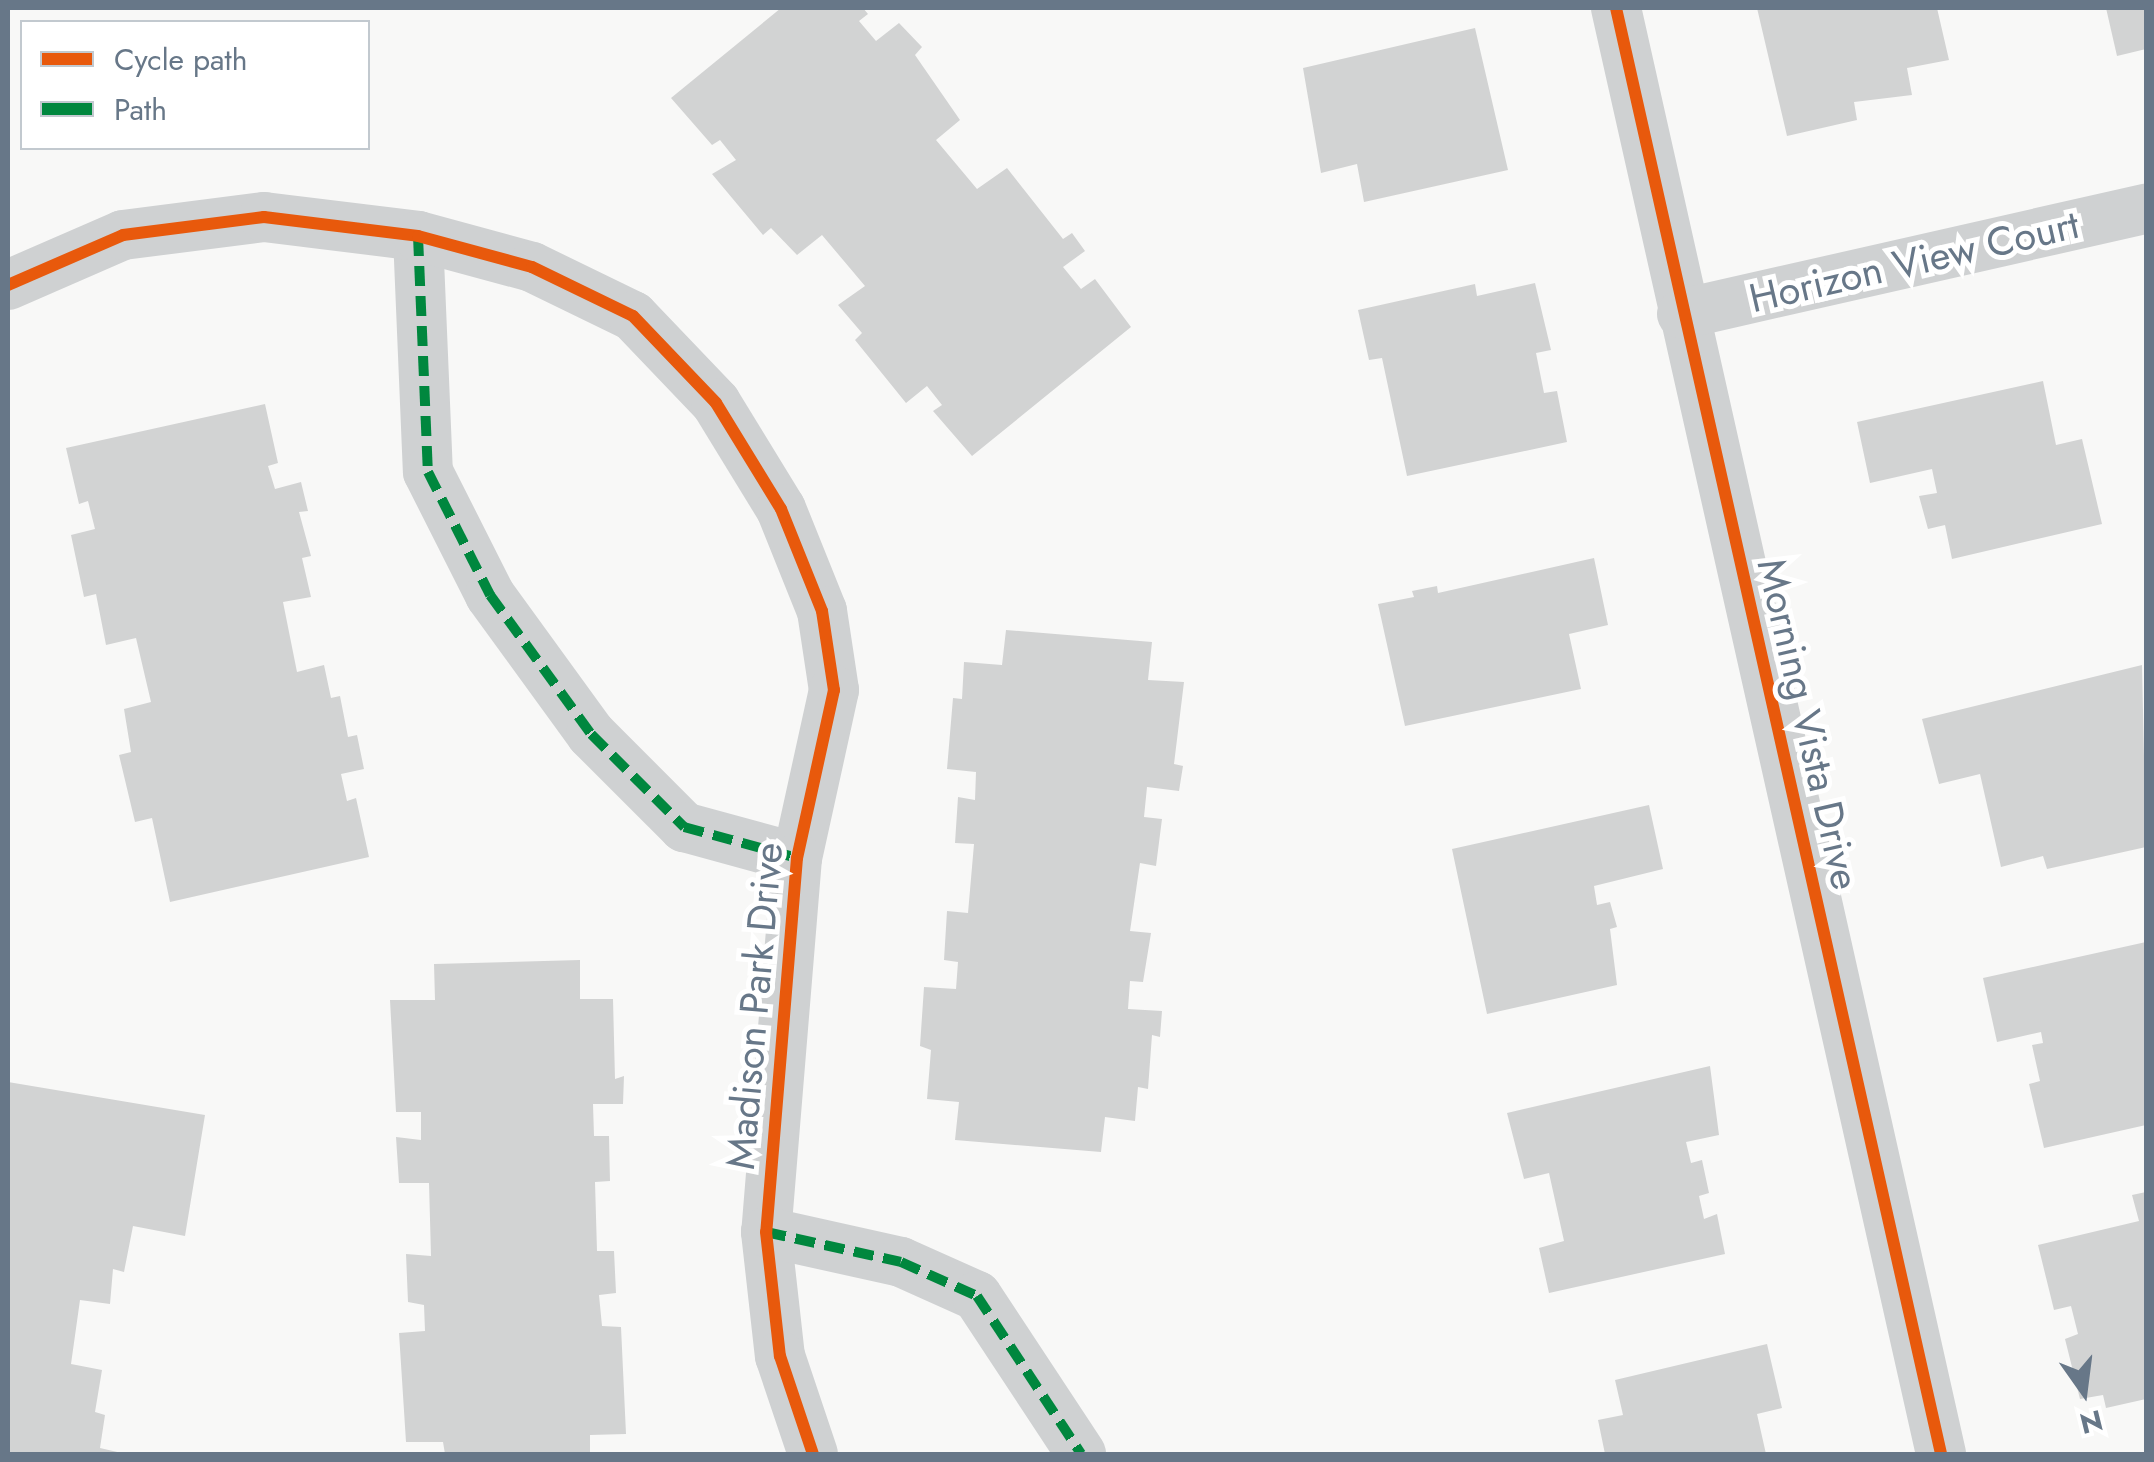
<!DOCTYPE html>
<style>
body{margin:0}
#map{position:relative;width:2154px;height:1462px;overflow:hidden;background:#f8f8f7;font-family:Jost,sans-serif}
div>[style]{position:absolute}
.building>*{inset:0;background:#d2d3d3}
.street>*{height:50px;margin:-25px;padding:0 25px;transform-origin:25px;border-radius:25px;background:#cfd1d2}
.quiet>*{height:10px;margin-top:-5px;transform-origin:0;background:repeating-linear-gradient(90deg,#00873e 0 20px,transparent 0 30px)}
.cycleway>*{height:12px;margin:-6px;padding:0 6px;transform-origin:6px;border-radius:6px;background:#e8590c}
span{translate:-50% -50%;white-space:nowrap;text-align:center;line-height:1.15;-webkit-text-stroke:10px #fff;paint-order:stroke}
.street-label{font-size:40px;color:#677788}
.frame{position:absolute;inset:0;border:10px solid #677788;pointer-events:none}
.legend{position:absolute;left:20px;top:20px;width:350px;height:130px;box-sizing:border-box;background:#fff;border:2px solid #c2c9cf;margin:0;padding:12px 18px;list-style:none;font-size:30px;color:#677788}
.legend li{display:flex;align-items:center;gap:20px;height:50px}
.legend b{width:50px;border:2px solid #c2c9cf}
.north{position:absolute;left:2034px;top:1342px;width:100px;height:100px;-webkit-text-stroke:8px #fff;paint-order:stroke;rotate:166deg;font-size:28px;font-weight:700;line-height:40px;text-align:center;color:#677788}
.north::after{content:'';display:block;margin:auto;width:35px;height:45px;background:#677788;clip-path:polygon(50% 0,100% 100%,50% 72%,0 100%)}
</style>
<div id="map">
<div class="building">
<i style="clip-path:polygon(781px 8px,863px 8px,868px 14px,859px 21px,876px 41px,899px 23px,922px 47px,915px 55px,960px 120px,936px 140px,977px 189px,1007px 168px,1063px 239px,1072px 233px,1085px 251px,1063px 267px,1081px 289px,1095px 279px,1131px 327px,972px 456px,933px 411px,942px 405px,927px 386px,906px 403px,855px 340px,862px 333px,838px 305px,865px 286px,822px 235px,797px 255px,771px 228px,763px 235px,712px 174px,736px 160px,720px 140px,712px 145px,671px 98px)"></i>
<i style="clip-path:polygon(1757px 8px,1937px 8px,1949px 60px,1907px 68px,1912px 95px,1854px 102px,1857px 120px,1787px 136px)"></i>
<i style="clip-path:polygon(2106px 8px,2146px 8px,2146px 49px,2117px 56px)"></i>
<i style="clip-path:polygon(1475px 28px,1508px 170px,1364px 202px,1357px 164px,1321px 173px,1303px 68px)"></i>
<i style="clip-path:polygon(1535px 283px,1551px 350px,1536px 353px,1544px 393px,1557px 391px,1567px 442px,1407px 476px,1382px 358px,1369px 360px,1358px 310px,1475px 284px,1477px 296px)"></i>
<i style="clip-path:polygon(2043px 381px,2056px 445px,2082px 439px,2102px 524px,1952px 559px,1945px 525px,1928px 529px,1919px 496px,1937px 493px,1932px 469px,1870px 483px,1857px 422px)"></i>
<i style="clip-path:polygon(265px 404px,278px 463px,268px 466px,275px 489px,301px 482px,308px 511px,299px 512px,311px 556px,302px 558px,311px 597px,283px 602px,297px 672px,324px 665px,331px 698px,340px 696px,348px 737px,357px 735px,364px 769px,341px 774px,347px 801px,356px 798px,369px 857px,170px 902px,152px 818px,135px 822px,119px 755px,131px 752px,124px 709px,151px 702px,136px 638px,106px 645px,96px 594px,84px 597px,71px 535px,95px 529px,88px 501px,79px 504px,66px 448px)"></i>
<i style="clip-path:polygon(1594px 558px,1608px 625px,1569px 634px,1581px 689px,1405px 726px,1378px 604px,1414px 597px,1412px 591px,1437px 586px,1438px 593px)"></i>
<i style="clip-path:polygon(1006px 630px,1152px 642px,1148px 680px,1184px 682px,1174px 764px,1183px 766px,1179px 791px,1147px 787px,1144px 817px,1162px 819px,1156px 866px,1140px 863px,1130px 931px,1151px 933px,1143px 982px,1130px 981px,1128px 1009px,1162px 1011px,1160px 1037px,1152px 1035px,1148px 1089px,1138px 1087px,1135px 1121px,1105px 1117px,1101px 1152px,955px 1140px,959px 1102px,927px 1099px,931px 1050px,920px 1046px,924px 987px,956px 989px,958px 962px,944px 960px,947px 911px,968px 913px,974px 844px,955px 843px,958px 797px,975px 800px,976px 772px,947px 769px,953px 698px,962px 699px,964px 662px,1002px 665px)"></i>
<i style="clip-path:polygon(2142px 665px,2146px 847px,2047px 869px,2043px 856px,2001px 867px,1980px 774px,1939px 784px,1922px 719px)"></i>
<i style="clip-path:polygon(1649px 805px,1663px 869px,1594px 886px,1597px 905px,1610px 902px,1617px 927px,1610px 929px,1617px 985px,1487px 1014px,1452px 849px)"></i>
<i style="clip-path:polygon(2146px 942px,2146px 1125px,2044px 1148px,2029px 1084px,2040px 1081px,2032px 1045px,2043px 1043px,2041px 1032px,1997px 1042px,1983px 978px)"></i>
<i style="clip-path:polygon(580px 960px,580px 999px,613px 999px,615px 1079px,624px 1076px,623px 1104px,593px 1104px,594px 1136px,609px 1136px,610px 1181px,595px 1182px,597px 1251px,614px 1251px,616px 1293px,599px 1295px,602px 1326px,621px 1327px,626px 1434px,590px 1435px,590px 1454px,445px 1454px,443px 1442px,406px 1442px,399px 1333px,425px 1331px,424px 1305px,408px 1302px,406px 1254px,431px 1256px,429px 1183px,399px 1183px,396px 1137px,421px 1140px,421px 1112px,396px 1112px,390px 1000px,435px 1000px,434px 964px)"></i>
<i style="clip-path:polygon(1710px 1066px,1719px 1135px,1686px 1142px,1691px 1163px,1702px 1160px,1709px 1193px,1699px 1196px,1704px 1219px,1717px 1214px,1725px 1254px,1549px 1293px,1539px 1248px,1564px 1241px,1549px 1173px,1524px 1179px,1507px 1113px)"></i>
<i style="clip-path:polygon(8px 1082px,205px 1115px,185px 1236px,133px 1226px,124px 1272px,113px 1269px,110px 1304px,80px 1300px,71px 1364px,102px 1370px,95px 1412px,105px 1415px,100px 1448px,126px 1454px,8px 1454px)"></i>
<i style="clip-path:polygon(2146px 1192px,2146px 1399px,2106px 1408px,2103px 1395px,2080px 1399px,2065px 1339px,2078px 1334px,2071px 1306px,2054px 1310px,2038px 1245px,2139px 1221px,2132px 1195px)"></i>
<i style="clip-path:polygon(1767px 1344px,1782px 1408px,1757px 1414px,1766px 1454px,1605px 1454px,1598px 1420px,1623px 1415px,1615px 1380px)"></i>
</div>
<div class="street">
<i style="left:1616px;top:8px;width:1482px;rotate:77.33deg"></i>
<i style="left:418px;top:236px;width:236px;rotate:87.6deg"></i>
<i style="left:428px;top:472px;width:138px;rotate:63.2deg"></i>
<i style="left:490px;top:595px;width:172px;rotate:54deg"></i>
<i style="left:591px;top:734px;width:132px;rotate:45deg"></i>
<i style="left:684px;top:827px;width:117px;rotate:15.3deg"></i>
<i style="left:8px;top:285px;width:125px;rotate:-23.5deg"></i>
<i style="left:123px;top:235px;width:142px;rotate:-7.3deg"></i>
<i style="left:264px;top:217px;width:155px;rotate:7deg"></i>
<i style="left:418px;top:236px;width:118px;rotate:15.2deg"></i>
<i style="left:532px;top:267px;width:112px;rotate:25.9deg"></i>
<i style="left:633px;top:316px;width:120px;rotate:46.3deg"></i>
<i style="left:716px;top:403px;width:124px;rotate:58.5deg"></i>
<i style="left:781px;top:509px;width:110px;rotate:68.1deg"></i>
<i style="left:822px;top:611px;width:80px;rotate:81.4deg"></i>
<i style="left:834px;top:690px;width:172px;rotate:102.4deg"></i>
<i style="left:797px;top:858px;width:375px;rotate:94.7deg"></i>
<i style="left:766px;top:1232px;width:125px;rotate:83.6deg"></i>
<i style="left:780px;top:1356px;width:103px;rotate:71.4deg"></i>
<i style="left:1682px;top:314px;width:476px;rotate:-12.8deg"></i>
<i style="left:766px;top:1232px;width:138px;rotate:12.5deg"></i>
<i style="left:901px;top:1262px;width:83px;rotate:24.1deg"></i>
<i style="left:977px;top:1296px;width:189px;rotate:56.6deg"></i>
</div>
<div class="quiet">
<i style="left:418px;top:236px;width:236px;rotate:87.6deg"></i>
<i style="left:428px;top:472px;width:138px;rotate:63.2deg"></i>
<i style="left:490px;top:595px;width:172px;rotate:54deg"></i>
<i style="left:591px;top:734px;width:132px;rotate:45deg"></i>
<i style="left:684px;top:827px;width:117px;rotate:15.3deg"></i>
<i style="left:766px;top:1232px;width:138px;rotate:12.5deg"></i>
<i style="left:901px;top:1262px;width:83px;rotate:24.1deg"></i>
<i style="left:977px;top:1296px;width:189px;rotate:56.6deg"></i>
</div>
<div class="cycleway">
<i style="left:1616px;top:8px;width:1482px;rotate:77.33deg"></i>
<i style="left:8px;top:285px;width:125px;rotate:-23.5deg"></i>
<i style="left:123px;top:235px;width:142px;rotate:-7.3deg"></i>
<i style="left:264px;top:217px;width:155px;rotate:7deg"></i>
<i style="left:418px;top:236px;width:118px;rotate:15.2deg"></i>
<i style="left:532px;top:267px;width:112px;rotate:25.9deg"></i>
<i style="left:633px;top:316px;width:120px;rotate:46.3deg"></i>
<i style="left:716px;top:403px;width:124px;rotate:58.5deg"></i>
<i style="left:781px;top:509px;width:110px;rotate:68.1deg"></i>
<i style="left:822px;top:611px;width:80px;rotate:81.4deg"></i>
<i style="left:834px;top:690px;width:172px;rotate:102.4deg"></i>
<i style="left:797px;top:858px;width:375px;rotate:94.7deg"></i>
<i style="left:766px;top:1232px;width:125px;rotate:83.6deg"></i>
<i style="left:780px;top:1356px;width:103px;rotate:71.4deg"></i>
</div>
<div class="street-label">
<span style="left:1914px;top:261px;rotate:-13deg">Horizon View Court</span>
<span style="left:1809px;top:724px;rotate:77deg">Morning Vista Drive</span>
<span style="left:754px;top:1006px;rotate:-85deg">Madison Park Drive</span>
</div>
<div class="frame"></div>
<ul class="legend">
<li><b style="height:12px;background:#e8590c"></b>Cycle path</li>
<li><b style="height:12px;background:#00873e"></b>Path</li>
</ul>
<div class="north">N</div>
</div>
